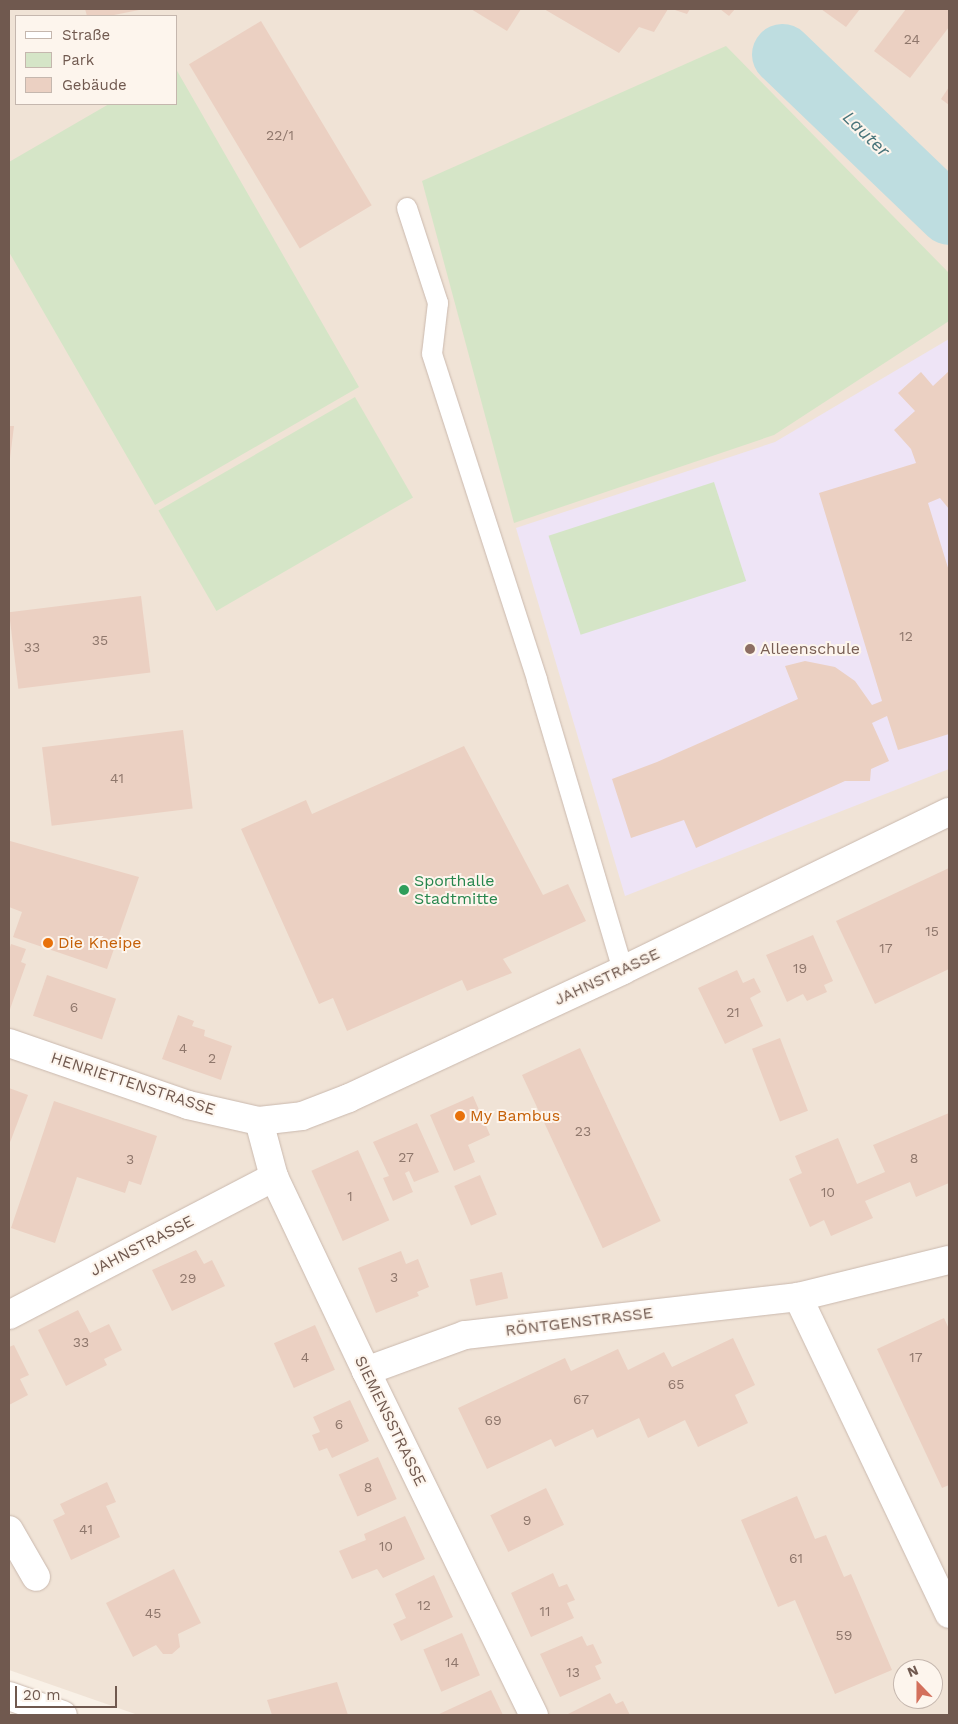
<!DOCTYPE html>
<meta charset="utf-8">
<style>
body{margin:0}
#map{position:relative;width:958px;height:1724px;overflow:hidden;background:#f9f1e7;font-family:"Work Sans",sans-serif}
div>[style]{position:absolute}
.residential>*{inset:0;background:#f0e3d6}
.education>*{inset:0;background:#eee4f6}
.green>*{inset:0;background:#d5e5c7;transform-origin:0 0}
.river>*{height:61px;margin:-30.5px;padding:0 30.5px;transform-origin:30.5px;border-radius:30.5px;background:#bedde0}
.building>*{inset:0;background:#ebd0c2;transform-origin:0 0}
.roads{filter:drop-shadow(0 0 1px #cab9ae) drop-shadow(0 0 1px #cab9ae)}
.service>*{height:20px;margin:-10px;padding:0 10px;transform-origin:10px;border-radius:10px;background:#fff}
.minor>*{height:28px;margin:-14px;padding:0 14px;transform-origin:14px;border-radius:14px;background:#fff}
.tertiary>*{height:28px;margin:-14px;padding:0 14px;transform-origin:14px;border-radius:14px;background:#fff}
.secondary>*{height:28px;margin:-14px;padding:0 14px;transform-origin:14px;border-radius:14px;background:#fff}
.dots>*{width:14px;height:14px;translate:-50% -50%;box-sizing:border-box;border:2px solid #fdf5ed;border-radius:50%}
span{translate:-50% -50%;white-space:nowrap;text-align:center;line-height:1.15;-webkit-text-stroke:4px #fdf5ed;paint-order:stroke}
.number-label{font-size:14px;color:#8f776c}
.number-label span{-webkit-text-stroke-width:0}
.education-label{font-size:16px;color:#785e54}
.left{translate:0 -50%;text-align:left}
.leisure-label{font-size:16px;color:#27864d}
.food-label{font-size:16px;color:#c56008}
.street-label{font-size:16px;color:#70594f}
.water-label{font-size:18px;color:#48747a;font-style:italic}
.frame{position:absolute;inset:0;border:10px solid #70594f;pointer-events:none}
.legend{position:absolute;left:15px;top:15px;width:162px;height:90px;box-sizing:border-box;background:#fdf5ed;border:1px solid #c5b7ae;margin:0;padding:6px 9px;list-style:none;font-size:15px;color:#70594f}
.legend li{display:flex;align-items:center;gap:10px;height:25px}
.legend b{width:25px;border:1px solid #c5b7ae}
.north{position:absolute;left:893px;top:1659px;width:50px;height:50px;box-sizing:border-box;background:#fdf5ed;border:1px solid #c5b7ae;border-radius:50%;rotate:338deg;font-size:14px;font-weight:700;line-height:20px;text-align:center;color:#70594f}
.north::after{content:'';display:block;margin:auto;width:18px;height:22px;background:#d3705c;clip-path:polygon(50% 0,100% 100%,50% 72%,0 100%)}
.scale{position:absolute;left:15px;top:1686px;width:102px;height:22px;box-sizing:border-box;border:2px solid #70594f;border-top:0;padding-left:6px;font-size:15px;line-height:18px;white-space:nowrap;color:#70594f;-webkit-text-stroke:4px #fdf5ed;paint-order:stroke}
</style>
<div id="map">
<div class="residential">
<i style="clip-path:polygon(evenodd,9px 9px,949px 9px,949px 1715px,138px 1715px,9px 1670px,9px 9px,16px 16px,176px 16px,176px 104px,16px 104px,16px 16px,9px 9px,903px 1669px,933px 1669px,933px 1699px,903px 1699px,903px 1669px)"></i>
</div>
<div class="education">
<i style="clip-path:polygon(949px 339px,949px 769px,625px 896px,516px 528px,775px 442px)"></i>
</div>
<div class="green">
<i style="clip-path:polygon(726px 46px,949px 273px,949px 321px,774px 435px,514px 523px,422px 181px)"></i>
<i style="clip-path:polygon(176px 69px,359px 387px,155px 505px,9px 252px,9px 162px,109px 104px,176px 104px)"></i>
<i style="left:355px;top:397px;width:116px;height:227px;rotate:60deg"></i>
<i style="left:714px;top:482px;width:104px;height:174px;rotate:72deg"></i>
</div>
<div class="river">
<i style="left:782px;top:54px;width:231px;rotate:43.8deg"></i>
</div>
<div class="building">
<i style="clip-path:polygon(85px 9px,139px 9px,139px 10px,109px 16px,87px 16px)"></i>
<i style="clip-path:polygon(471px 9px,521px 9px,507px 31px)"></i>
<i style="clip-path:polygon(544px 9px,668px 9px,654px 32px,639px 27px,619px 53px)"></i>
<i style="clip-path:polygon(672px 9px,690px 9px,687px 14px)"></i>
<i style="clip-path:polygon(720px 9px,735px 9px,729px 16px)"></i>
<i style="clip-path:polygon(821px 9px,860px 9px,846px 27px)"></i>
<i style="clip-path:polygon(906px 9px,949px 9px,949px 27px,910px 78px,874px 51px)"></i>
<i style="left:261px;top:21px;width:215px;height:84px;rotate:59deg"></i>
<i style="clip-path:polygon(949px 87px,949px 105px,941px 99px)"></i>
<i style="clip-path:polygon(949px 371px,949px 509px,940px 498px,928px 503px,949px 571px,949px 734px,898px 750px,887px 716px,872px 723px,889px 761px,871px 769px,870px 781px,845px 781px,696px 848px,684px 820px,631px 838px,612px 779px,657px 762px,798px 699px,785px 666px,805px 661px,835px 667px,855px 681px,872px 705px,882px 701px,819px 493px,916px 463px,911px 449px,894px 430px,915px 411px,898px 393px,921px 372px,933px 386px)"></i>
<i style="clip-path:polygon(9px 426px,14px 426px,10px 458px,9px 458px)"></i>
<i style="left:141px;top:596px;width:77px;height:133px;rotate:83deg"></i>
<i style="left:183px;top:730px;width:79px;height:142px;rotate:83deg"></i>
<i style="clip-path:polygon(464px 746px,543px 895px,568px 884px,586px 921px,503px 959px,512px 973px,467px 991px,462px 980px,347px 1031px,333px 998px,319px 1004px,241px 829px,306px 800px,312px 814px)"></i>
<i style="clip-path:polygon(10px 841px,139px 877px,107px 969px,13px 937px,22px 912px,9px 907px)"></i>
<i style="clip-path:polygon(949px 868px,949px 969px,875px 1004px,836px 921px)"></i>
<i style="clip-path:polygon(813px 935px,833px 981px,824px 985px,827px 992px,807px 1001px,803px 994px,787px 1002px,766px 955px)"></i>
<i style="clip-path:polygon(11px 944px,26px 949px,21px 962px,26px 964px,9px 1012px,9px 950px)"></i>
<i style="clip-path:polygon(737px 970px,743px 983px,754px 978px,761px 992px,750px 998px,763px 1026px,725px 1044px,698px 988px)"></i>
<i style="left:47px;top:975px;width:73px;height:43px;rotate:19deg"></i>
<i style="clip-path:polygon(178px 1015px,194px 1021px,192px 1026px,205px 1030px,204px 1036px,232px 1046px,221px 1080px,162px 1059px)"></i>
<i style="left:780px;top:1038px;width:78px;height:30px;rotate:69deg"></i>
<i style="left:580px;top:1048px;width:191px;height:64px;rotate:65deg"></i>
<i style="clip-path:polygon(9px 1088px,28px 1095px,9px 1145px)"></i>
<i style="clip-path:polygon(473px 1096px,490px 1135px,468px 1145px,475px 1162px,454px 1171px,430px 1115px)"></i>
<i style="clip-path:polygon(54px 1101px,157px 1136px,141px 1185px,129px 1181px,125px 1193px,77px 1177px,55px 1243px,11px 1228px)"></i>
<i style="clip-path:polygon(949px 1113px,949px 1183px,916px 1197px,910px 1182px,865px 1201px,873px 1218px,831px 1236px,824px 1220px,810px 1227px,789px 1179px,802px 1173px,795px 1156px,838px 1138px,857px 1184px,885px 1172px,873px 1145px)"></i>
<i style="clip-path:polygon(417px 1123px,439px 1172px,414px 1182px,409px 1171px,405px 1173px,413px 1192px,393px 1201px,383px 1178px,389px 1176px,373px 1142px)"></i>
<i style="left:358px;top:1150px;width:77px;height:51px;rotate:66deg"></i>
<i style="left:480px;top:1175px;width:43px;height:28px;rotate:67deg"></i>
<i style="clip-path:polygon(196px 1250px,204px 1264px,212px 1260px,225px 1286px,172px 1311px,152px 1270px)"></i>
<i style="clip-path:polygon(401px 1251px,406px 1264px,418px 1259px,429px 1287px,417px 1292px,419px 1296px,376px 1313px,358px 1268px)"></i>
<i style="left:502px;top:1272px;width:27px;height:33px;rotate:77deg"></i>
<i style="clip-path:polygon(78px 1310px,90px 1333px,109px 1324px,122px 1350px,104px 1359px,107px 1365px,66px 1386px,38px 1330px)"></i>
<i style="clip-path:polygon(944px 1318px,949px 1329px,949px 1485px,942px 1488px,877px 1349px)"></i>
<i style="left:315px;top:1325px;width:49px;height:45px;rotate:66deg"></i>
<i style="clip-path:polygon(733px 1338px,755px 1385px,735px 1395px,748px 1423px,698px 1447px,685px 1420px,648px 1438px,639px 1418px,597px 1438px,593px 1429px,555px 1447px,551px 1439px,487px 1469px,458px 1408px,565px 1358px,571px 1371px,618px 1349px,628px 1370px,664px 1352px,672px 1367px)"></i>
<i style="clip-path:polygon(14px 1345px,29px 1375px,20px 1379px,28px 1395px,9px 1405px,9px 1347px)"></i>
<i style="clip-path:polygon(350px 1400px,369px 1441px,332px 1458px,327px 1448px,319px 1451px,312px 1435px,320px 1432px,313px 1417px)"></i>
<i style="left:378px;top:1457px;width:46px;height:43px;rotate:66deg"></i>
<i style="clip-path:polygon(107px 1482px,116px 1502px,106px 1506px,120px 1537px,71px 1560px,53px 1520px,65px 1514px,60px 1504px)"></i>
<i style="left:546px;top:1488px;width:41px;height:62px;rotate:64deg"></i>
<i style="clip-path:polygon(797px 1496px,815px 1539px,826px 1535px,844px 1577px,851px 1574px,892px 1670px,835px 1694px,795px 1600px,778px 1607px,741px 1520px)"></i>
<i style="clip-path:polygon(405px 1516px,425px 1559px,383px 1578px,377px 1569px,352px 1579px,339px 1551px,366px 1540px,364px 1534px)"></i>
<i style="clip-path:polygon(174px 1569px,201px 1623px,178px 1634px,180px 1647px,172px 1654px,163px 1654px,156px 1645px,133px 1657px,106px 1603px)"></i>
<i style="clip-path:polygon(553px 1573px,559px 1587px,567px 1584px,575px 1600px,567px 1603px,574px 1618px,531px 1637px,511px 1593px)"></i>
<i style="clip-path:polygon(434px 1575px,453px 1617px,401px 1641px,393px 1624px,406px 1618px,395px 1594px)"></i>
<i style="left:462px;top:1633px;width:46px;height:42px;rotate:67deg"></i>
<i style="clip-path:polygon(582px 1636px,587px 1646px,593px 1644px,602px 1663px,595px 1666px,601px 1679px,560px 1697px,540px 1654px)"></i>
<i style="clip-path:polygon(337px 1682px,348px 1715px,272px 1715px,267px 1700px)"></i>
<i style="clip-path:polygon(491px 1690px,503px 1715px,437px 1715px)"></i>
<i style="clip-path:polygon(610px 1693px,616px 1704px,623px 1701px,630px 1715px,569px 1715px,568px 1714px)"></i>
</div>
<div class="roads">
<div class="service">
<i style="left:407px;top:208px;width:100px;rotate:71.9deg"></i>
<i style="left:438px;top:303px;width:51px;rotate:96.7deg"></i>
<i style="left:432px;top:354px;width:342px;rotate:72.1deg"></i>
<i style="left:537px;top:680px;width:302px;rotate:73.5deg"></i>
</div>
<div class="minor">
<i style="left:259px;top:1121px;width:58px;rotate:75deg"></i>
<i style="left:274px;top:1177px;width:215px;rotate:64.6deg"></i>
<i style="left:366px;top:1371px;width:383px;rotate:64deg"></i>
<i style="left:798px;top:1297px;width:351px;rotate:64.5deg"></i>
<i style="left:9px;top:1315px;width:299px;rotate:-27.5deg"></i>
<i style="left:366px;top:1371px;width:105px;rotate:-20deg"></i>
<i style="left:465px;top:1335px;width:335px;rotate:-6.5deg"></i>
<i style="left:798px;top:1297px;width:155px;rotate:-13.8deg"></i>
<i style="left:9px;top:1530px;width:54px;rotate:60.1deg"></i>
</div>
<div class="tertiary">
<i style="left:9px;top:1043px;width:189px;rotate:19.1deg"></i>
<i style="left:188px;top:1105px;width:73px;rotate:12.7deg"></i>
<i style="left:259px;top:1121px;width:43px;rotate:-6.6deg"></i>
<i style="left:302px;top:1116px;width:50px;rotate:-21deg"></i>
<i style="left:349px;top:1098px;width:302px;rotate:-25deg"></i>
<i style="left:623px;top:970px;width:362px;rotate:-25.9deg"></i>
</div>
<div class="secondary">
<i style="left:9px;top:1696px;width:57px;rotate:19.4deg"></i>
</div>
</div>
<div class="dots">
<i style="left:750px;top:649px;background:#8d6e63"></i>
<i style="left:404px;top:890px;background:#2e9e5b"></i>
<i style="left:48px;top:943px;background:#e8710a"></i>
<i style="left:460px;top:1116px;background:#e8710a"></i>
</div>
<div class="number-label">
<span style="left:912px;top:39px">24</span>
<span style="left:280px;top:135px">22/1</span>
<span style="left:906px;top:636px">12</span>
<span style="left:100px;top:640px">35</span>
<span style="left:32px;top:647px">33</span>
<span style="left:117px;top:778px">41</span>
<span style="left:932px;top:931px">15</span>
<span style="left:886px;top:948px">17</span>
<span style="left:800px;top:968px">19</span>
<span style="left:74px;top:1007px">6</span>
<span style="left:733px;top:1012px">21</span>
<span style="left:183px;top:1048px">4</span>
<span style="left:212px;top:1058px">2</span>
<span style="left:583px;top:1131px">23</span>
<span style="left:406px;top:1157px">27</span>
<span style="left:914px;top:1158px">8</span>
<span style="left:130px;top:1159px">3</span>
<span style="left:828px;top:1192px">10</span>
<span style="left:350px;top:1196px">1</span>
<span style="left:394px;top:1277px">3</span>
<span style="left:188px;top:1278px">29</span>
<span style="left:81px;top:1342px">33</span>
<span style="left:305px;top:1357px">4</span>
<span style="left:916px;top:1357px">17</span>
<span style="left:676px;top:1384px">65</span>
<span style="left:581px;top:1399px">67</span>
<span style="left:493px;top:1420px">69</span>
<span style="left:339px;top:1424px">6</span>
<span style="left:368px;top:1487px">8</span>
<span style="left:527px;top:1520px">9</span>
<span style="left:86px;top:1529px">41</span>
<span style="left:386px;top:1546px">10</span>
<span style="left:796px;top:1558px">61</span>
<span style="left:424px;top:1605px">12</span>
<span style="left:545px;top:1611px">11</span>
<span style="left:153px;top:1613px">45</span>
<span style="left:844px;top:1635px">59</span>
<span style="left:452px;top:1662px">14</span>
<span style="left:573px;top:1672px">13</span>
</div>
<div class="education-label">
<span class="left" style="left:760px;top:649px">Alleenschule</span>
</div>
<div class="leisure-label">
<span class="left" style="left:414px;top:890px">Sporthalle<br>Stadtmitte</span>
</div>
<div class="food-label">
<span class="left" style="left:58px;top:943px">Die Kneipe</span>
<span class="left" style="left:470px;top:1116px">My Bambus</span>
</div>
<div class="street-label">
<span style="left:607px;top:977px;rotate:-25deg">JAHNSTRASSE</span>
<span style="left:133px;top:1084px;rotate:18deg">HENRIETTENSTRASSE</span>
<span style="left:142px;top:1246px;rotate:-27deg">JAHNSTRASSE</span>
<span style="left:579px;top:1322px;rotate:-7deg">RÖNTGENSTRASSE</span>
<span style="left:390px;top:1421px;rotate:64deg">SIEMENSSTRASSE</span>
</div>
<div class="water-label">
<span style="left:866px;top:134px;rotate:44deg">Lauter</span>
</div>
<div class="frame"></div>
<ul class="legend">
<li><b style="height:6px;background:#fff"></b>Straße</li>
<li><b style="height:14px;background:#d5e5c7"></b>Park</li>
<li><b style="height:14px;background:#ebd0c2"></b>Gebäude</li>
</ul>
<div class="north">N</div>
<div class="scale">20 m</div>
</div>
